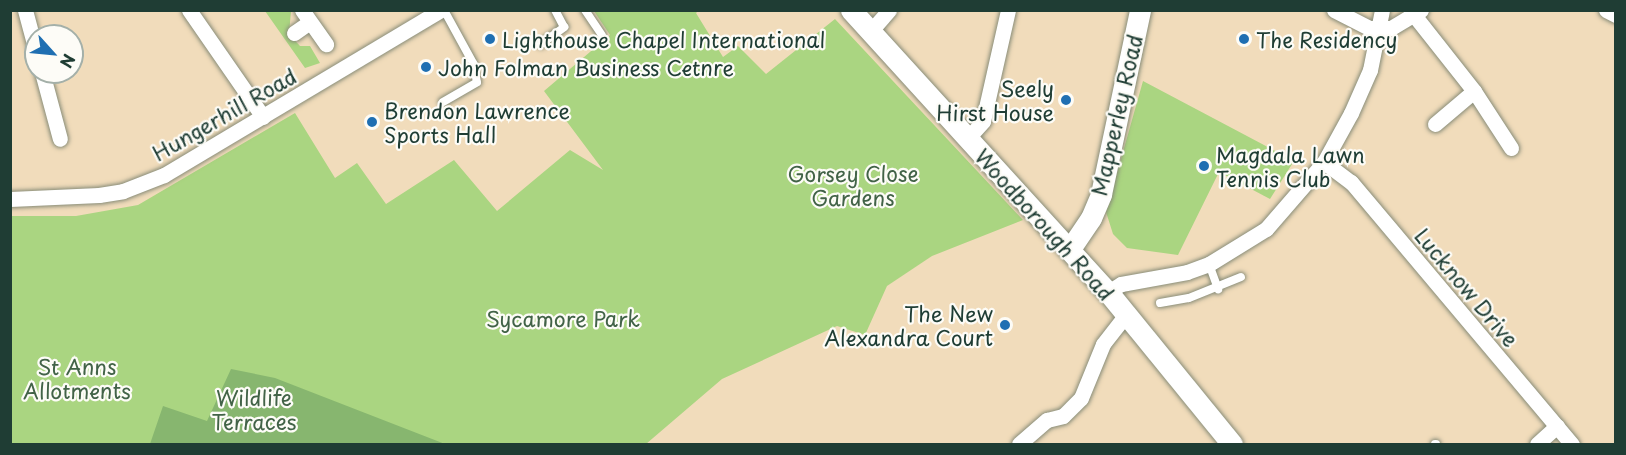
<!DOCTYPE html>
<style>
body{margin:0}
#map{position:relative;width:1626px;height:455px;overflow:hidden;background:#f1dcbb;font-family:"Playpen Sans",sans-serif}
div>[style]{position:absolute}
.green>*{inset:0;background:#aad581}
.forest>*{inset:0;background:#87b66f}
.roads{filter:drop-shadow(0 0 2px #888c78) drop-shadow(0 0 2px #888c78)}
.lane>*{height:8px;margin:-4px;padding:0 4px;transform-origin:4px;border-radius:4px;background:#fff}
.street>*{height:15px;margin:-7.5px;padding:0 7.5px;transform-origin:7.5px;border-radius:7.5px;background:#fff}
.secondary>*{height:21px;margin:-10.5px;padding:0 10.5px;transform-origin:10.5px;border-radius:10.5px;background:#fff}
.dots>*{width:16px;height:16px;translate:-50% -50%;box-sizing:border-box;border:3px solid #fdfcf7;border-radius:50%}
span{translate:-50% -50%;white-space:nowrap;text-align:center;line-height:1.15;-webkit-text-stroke:4.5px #fdfcf7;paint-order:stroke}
.poi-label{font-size:21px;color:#1f3d34}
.left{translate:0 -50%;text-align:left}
.right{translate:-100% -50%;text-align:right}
.street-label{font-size:21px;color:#1f3d34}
.park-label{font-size:21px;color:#426347}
.frame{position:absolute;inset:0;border:12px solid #1f3d34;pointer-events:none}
.north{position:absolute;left:24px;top:24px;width:60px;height:60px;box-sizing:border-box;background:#fdfcf7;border:2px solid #a4b0a9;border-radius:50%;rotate:117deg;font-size:16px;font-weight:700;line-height:24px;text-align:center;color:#1f3d34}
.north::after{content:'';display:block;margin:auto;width:21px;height:27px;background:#1f6fb2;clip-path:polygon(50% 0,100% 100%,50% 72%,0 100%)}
</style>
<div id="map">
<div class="green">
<i style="clip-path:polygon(699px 10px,696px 13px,723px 57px,738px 46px,766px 74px,835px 19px,1023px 220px,932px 256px,887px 286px,865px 335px,837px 326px,722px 379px,646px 444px,11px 444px,10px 216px,76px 216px,138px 205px,295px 113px,335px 178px,357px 163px,386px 204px,454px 160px,497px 211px,570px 150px,603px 170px,544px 91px,610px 35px,594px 11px)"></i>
<i style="clip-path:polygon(265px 11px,291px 11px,289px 34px,300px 46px,310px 46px,320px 63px,305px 68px)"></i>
<i style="clip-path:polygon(1143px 81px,1294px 161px,1270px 199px,1219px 172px,1178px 255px,1127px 248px,1113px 234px,1106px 212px)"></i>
</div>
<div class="forest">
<i style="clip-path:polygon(231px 369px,275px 378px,445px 444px,150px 444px,163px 406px,207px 421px)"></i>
</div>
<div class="roads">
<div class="lane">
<i style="left:585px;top:10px;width:30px;rotate:56deg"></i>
<i style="left:541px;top:44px;width:29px;rotate:-36deg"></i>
<i style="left:564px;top:27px;width:19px;rotate:-118deg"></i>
<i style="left:443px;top:102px;width:39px;rotate:-30deg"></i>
<i style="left:477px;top:82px;width:19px;rotate:-102deg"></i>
<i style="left:473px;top:63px;width:60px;rotate:-118.7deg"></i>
<i style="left:1209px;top:264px;width:27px;rotate:70deg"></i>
<i style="left:1160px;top:303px;width:29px;rotate:-10deg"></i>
<i style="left:1189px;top:298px;width:56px;rotate:-22deg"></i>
<i style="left:1435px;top:444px;width:1px"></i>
</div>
<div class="street">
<i style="left:25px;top:10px;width:42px;rotate:75deg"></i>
<i style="left:189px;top:10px;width:130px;rotate:55.3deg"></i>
<i style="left:302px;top:10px;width:42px;rotate:54.8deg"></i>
<i style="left:1334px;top:10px;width:39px;rotate:27deg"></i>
<i style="left:1369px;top:28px;width:22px"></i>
<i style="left:1391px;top:28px;width:35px;rotate:-31deg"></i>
<i style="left:1606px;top:10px;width:11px;rotate:27deg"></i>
<i style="left:1414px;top:15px;width:97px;rotate:51.7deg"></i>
<i style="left:1474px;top:91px;width:68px;rotate:57deg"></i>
<i style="left:870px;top:32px;width:29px;rotate:-49deg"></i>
<i style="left:294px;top:33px;width:19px;rotate:-35deg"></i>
<i style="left:42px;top:72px;width:69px;rotate:75deg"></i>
<i style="left:1435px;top:124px;width:51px;rotate:-40.2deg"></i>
<i style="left:967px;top:139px;width:24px;rotate:-48deg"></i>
<i style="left:983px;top:121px;width:114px;rotate:-77.3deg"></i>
<i style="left:1324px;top:162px;width:34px;rotate:37deg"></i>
<i style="left:1351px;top:182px;width:343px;rotate:49.9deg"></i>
<i style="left:10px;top:199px;width:89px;rotate:-2.6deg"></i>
<i style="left:99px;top:195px;width:24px;rotate:-9deg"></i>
<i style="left:123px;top:191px;width:44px;rotate:-21.3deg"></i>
<i style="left:164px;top:175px;width:322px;rotate:-30.8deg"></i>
<i style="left:1108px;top:292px;width:15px;rotate:-32deg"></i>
<i style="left:1121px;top:284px;width:67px;rotate:-10.3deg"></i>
<i style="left:1187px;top:272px;width:23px;rotate:-20deg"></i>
<i style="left:1209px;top:264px;width:67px;rotate:-31.6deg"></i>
<i style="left:1266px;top:229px;width:89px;rotate:-49.1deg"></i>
<i style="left:1324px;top:162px;width:56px;rotate:-61.1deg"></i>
<i style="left:1351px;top:113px;width:47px;rotate:-66.2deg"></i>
<i style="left:1370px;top:70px;width:61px;rotate:-78.7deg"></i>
<i style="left:1019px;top:444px;width:37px;rotate:-41deg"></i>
<i style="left:1047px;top:420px;width:16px;rotate:-14deg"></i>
<i style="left:1063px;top:416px;width:25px;rotate:-45deg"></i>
<i style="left:1081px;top:398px;width:58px;rotate:-67.8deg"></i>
<i style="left:1103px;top:344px;width:37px;rotate:-52deg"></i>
<i style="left:1537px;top:444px;width:27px;rotate:-42deg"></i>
</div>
<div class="secondary">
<i style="left:851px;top:10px;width:382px;rotate:47.7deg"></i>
<i style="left:1108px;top:292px;width:196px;rotate:50.8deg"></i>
<i style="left:1070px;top:249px;width:37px;rotate:-56deg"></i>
<i style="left:1091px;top:218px;width:26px;rotate:-67deg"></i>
<i style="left:1101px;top:194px;width:188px;rotate:-78deg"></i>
</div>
</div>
<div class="dots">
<i style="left:490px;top:39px;background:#1f6fb2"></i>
<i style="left:1244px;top:39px;background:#1f6fb2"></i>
<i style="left:426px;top:67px;background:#1f6fb2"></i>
<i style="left:1066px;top:100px;background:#1f6fb2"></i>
<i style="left:372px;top:122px;background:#1f6fb2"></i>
<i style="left:1204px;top:166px;background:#1f6fb2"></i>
<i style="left:1005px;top:325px;background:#1f6fb2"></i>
</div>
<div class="poi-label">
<span class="left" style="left:502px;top:39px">Lighthouse Chapel International</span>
<span class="left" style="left:1256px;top:39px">The Residency</span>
<span class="left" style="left:438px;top:67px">John Folman Business Cetnre</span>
<span class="right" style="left:1054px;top:100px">Seely<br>Hirst House</span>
<span class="left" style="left:384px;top:122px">Brendon Lawrence<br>Sports Hall</span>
<span class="left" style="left:1216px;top:166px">Magdala Lawn<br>Tennis Club</span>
<span class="right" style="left:993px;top:325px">The New<br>Alexandra Court</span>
</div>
<div class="street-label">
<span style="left:224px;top:114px;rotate:-30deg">Hungerhill Road</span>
<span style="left:1116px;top:115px;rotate:-77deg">Mapperley Road</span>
<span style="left:1045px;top:224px;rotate:48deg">Woodborough Road</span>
<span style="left:1467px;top:287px;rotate:50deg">Lucknow Drive</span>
</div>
<div class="park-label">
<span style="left:853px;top:185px">Gorsey Close<br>Gardens</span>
<span style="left:563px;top:318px">Sycamore Park</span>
<span style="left:77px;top:378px">St Anns<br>Allotments</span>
<span style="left:254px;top:409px">Wildlife<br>Terraces</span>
</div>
<div class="frame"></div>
<div class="north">N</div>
</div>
